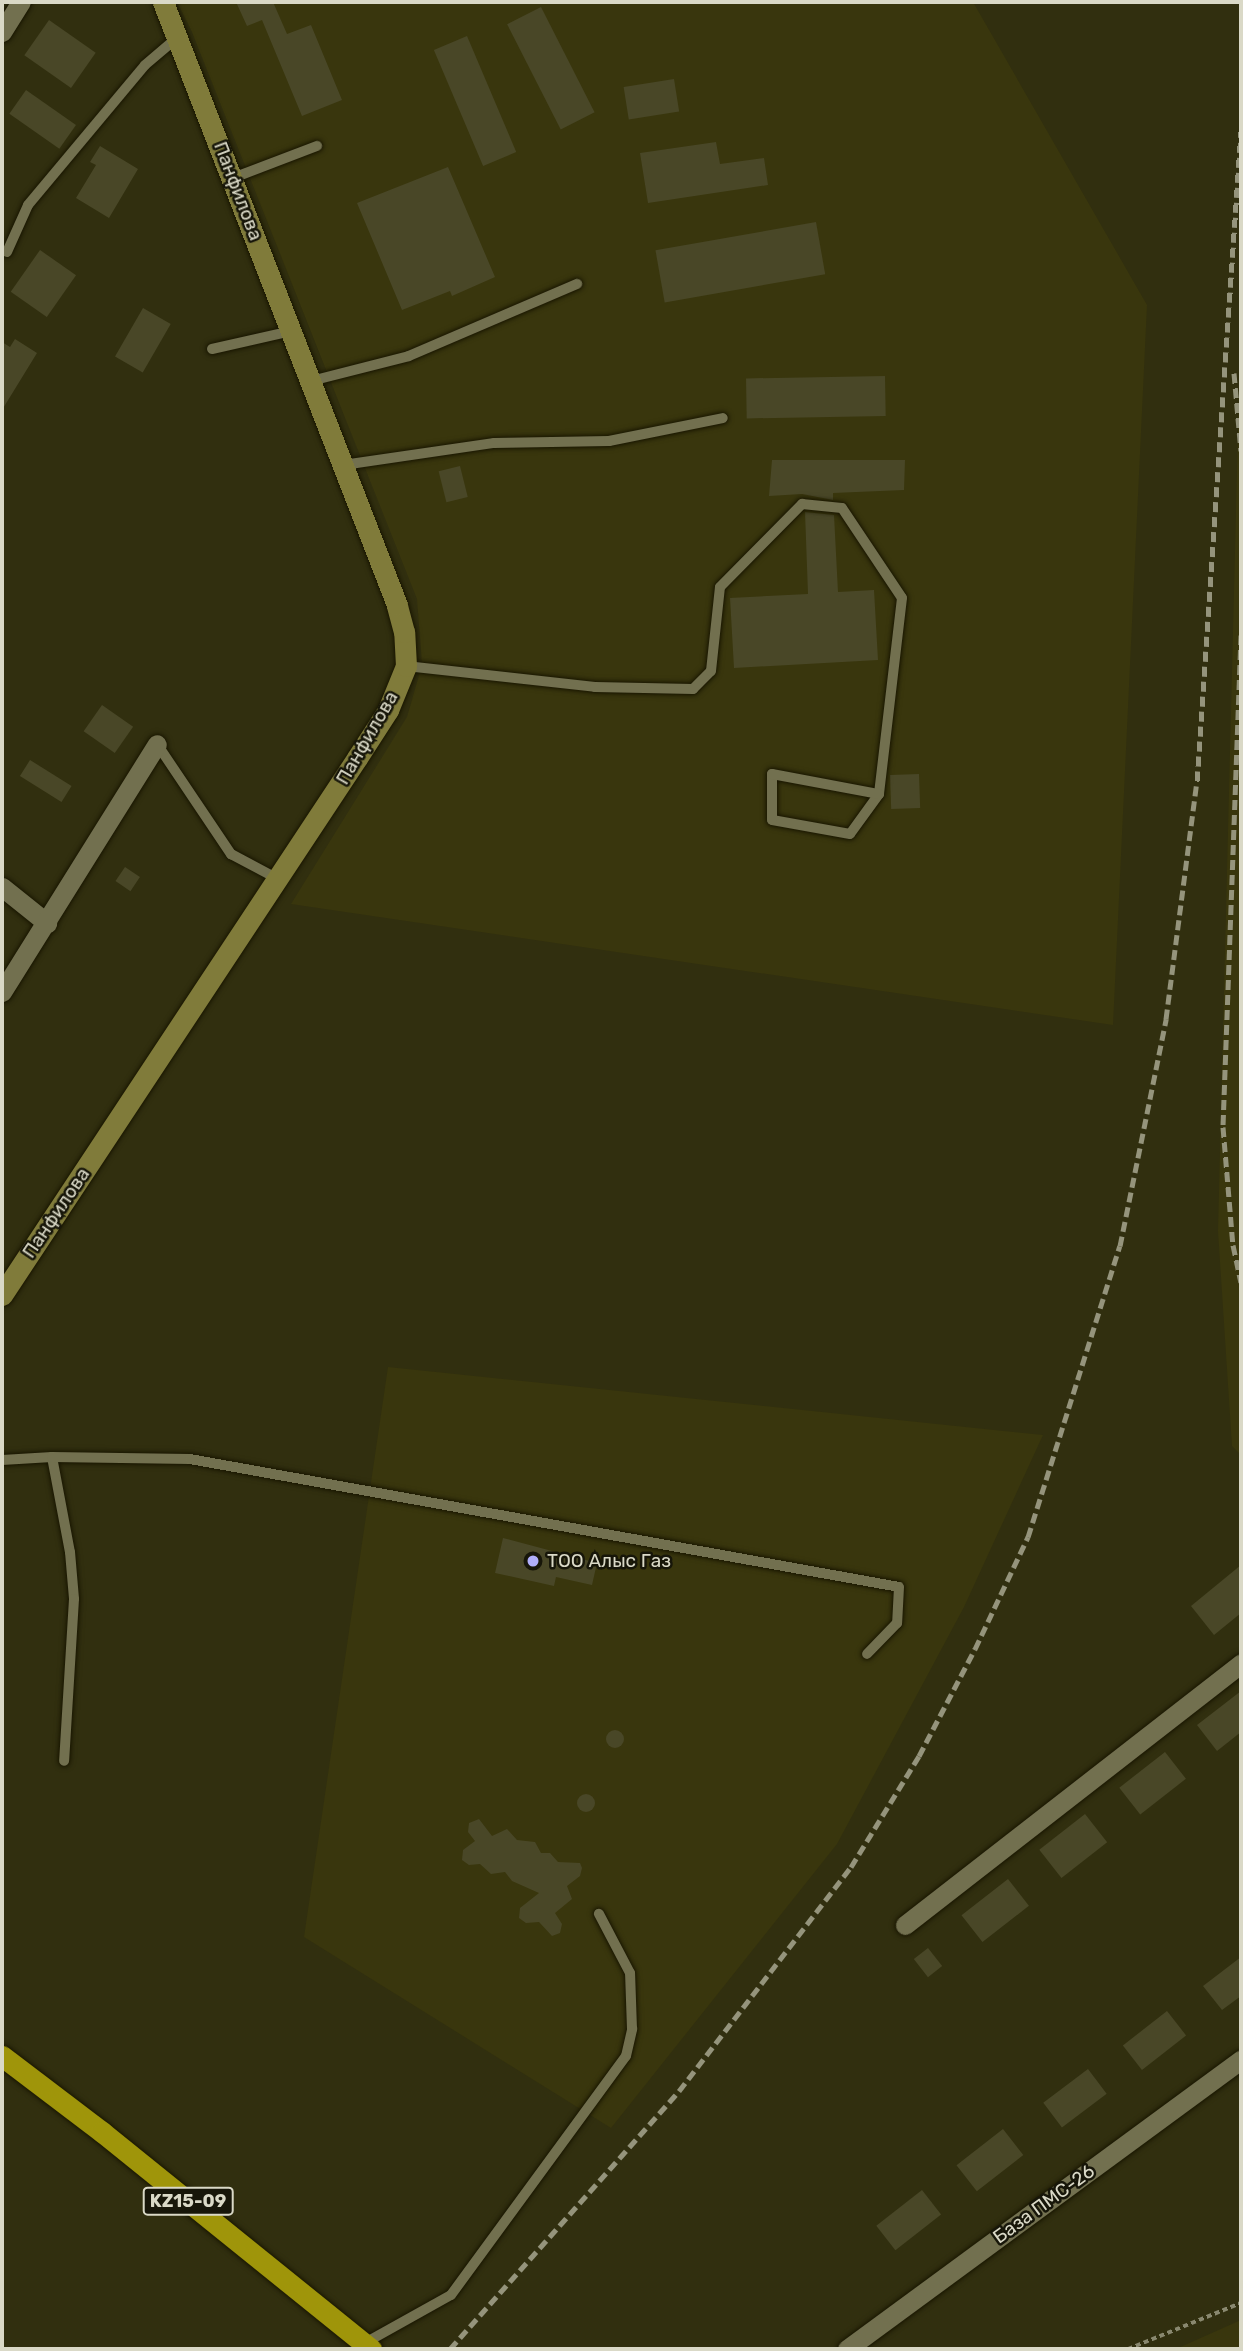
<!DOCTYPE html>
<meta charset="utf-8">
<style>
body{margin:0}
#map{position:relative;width:1243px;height:2351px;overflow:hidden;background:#312f0f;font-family:Rubik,sans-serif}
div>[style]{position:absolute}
.built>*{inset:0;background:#39360d}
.building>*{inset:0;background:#494727;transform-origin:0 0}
.round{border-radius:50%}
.path>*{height:3.5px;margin-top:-1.75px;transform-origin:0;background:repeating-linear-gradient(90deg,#89886f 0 5px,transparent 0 8.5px)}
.roads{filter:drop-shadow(0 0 2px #191600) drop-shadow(0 0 2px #191600)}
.lane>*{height:10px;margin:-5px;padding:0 5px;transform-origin:5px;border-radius:5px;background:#72704f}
.street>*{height:19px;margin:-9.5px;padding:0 9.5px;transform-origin:9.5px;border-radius:9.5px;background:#72704f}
.secondary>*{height:21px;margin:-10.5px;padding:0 10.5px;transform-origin:10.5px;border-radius:10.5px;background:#807b3a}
.highway>*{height:21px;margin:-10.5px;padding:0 10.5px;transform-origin:10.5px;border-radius:10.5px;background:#9f950a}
.rail>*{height:5px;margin-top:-2.5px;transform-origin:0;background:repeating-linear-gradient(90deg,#95947c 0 10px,transparent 0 15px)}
.dots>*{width:19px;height:19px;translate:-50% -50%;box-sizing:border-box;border:4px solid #171609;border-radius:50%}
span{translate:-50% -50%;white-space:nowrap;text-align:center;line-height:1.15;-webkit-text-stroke:5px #171609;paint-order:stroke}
.shield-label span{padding:2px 5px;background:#171609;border:2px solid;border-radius:5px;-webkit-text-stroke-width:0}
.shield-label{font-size:18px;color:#dad9c7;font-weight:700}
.street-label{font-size:19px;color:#dad9c7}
.poi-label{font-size:19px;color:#dad9c7}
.left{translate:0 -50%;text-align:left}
.frame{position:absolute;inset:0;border:4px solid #dad9c7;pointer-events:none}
</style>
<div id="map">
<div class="built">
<i style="clip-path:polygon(177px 2px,973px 2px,1147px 305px,1113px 1025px,291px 904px,407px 717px,422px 665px,417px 599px,192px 32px)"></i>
<i style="clip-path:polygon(1241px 311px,1241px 1455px,1232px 1446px,1218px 1231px)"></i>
<i style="clip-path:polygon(388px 1367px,1043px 1435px,964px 1607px,837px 1844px,611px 2128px,304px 1937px)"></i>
<i style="clip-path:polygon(1241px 2320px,1241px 2349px,1176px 2349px)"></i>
</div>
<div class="building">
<i style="clip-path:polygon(236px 2px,273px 2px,287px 34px,311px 25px,342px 100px,302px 116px,262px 20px,247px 26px)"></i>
<i style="left:541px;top:7px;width:118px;height:38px;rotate:63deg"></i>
<i style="left:49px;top:20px;width:57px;height:43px;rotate:35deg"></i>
<i style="left:467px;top:36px;width:126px;height:36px;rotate:67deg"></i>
<i style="left:674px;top:79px;width:33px;height:51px;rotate:81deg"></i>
<i style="left:26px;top:90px;width:61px;height:29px;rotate:35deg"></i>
<i style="clip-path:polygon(716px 142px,720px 164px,764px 158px,768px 185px,648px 203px,640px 153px)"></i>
<i style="clip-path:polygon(100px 146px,138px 169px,109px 218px,76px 198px,96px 165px,90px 162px)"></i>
<i style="clip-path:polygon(448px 167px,495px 277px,452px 296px,450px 291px,402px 310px,357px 203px)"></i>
<i style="left:816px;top:222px;width:53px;height:163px;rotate:80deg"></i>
<i style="left:40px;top:250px;width:44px;height:51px;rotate:35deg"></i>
<i style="left:143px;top:308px;width:32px;height:56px;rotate:30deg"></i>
<i style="clip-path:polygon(15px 339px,37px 353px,2px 410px,2px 342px,10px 347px)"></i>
<i style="left:885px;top:376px;width:40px;height:139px;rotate:89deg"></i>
<i style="clip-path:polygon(772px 460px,905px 460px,904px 490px,833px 493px,833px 500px,802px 494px,769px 496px)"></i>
<i style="left:460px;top:466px;width:32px;height:22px;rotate:76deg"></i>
<i style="clip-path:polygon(805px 512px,834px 515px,838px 592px,874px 590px,878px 660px,734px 668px,730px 598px,808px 594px)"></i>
<i style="left:102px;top:705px;width:38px;height:32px;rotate:35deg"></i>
<i style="left:30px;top:760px;width:49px;height:19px;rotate:32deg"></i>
<i style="left:919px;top:774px;width:34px;height:29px;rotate:88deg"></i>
<i style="left:125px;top:867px;width:18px;height:17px;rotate:34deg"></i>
<i style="clip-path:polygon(503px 1538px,597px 1563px,592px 1585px,556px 1577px,554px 1586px,495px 1573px)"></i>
<i style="clip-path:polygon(1241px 1565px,1241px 1613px,1214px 1635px,1191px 1606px)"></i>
<i style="clip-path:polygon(1241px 1691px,1241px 1732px,1217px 1751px,1197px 1725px)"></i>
<i class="round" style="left:606px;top:1730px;width:18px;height:18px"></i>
<i style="left:1165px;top:1752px;width:34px;height:58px;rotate:52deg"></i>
<i class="round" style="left:577px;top:1794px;width:18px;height:18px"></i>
<i style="left:1085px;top:1814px;width:36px;height:58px;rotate:52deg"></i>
<i style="clip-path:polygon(479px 1819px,492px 1836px,507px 1829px,517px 1840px,535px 1842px,541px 1853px,550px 1853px,558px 1862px,580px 1863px,582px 1868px,580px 1876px,567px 1886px,572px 1899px,555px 1913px,562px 1924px,560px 1933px,552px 1936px,539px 1922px,526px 1923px,519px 1918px,520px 1908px,539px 1893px,512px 1881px,505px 1872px,491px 1874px,480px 1864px,469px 1865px,462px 1860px,463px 1850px,475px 1841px,468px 1832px,469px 1823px)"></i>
<i style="left:1008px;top:1879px;width:34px;height:59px;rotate:52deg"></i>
<i style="left:928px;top:1948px;width:23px;height:18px;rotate:52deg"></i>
<i style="clip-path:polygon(1241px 1957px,1241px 1996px,1222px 2010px,1203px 1986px)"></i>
<i style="left:1167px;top:2011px;width:31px;height:56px;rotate:52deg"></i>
<i style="left:1088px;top:2069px;width:31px;height:56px;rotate:53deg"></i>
<i style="left:1003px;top:2129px;width:33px;height:59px;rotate:52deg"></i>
<i style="left:922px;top:2190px;width:31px;height:58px;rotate:52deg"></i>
</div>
<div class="path">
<i style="left:1128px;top:2349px;width:122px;rotate:-22.2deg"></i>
</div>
<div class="roads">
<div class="lane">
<i style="left:233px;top:178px;width:90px;rotate:-20.9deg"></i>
<i style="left:7px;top:252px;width:51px;rotate:-65.9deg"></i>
<i style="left:28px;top:205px;width:182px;rotate:-50.1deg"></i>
<i style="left:145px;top:65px;width:43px;rotate:-40.3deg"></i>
<i style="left:212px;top:349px;width:81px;rotate:-12.8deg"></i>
<i style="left:311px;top:381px;width:101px;rotate:-14.3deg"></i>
<i style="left:409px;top:356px;width:183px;rotate:-23.2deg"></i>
<i style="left:343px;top:465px;width:153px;rotate:-8.3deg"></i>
<i style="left:494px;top:443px;width:115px;rotate:-1deg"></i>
<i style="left:609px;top:441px;width:116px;rotate:-11.4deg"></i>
<i style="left:406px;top:666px;width:190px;rotate:6.3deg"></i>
<i style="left:595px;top:687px;width:98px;rotate:1.2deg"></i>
<i style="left:693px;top:689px;width:25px;rotate:-45deg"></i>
<i style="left:711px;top:671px;width:84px;rotate:-83.9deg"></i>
<i style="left:720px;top:587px;width:117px;rotate:-45.3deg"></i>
<i style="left:802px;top:504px;width:40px;rotate:5.7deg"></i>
<i style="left:842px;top:508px;width:108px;rotate:56.3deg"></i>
<i style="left:902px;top:598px;width:197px;rotate:96.7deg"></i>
<i style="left:879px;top:794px;width:49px;rotate:125.9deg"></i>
<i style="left:850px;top:834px;width:79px;rotate:-169.8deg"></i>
<i style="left:772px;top:820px;width:46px;rotate:-90deg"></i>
<i style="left:772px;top:774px;width:109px;rotate:10.6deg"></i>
<i style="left:157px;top:744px;width:133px;rotate:56.1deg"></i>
<i style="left:231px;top:854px;width:53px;rotate:28deg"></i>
<i style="left:52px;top:1457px;width:97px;rotate:79.3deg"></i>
<i style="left:70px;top:1552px;width:47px;rotate:85.1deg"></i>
<i style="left:74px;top:1599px;width:162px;rotate:93.5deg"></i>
<i style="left:2px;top:1460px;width:50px;rotate:-3.4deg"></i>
<i style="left:52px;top:1457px;width:138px;rotate:0.8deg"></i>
<i style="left:190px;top:1459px;width:720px;rotate:10.23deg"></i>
<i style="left:899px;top:1587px;width:36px;rotate:93deg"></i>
<i style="left:897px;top:1623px;width:43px;rotate:134.1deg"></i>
<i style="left:365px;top:2343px;width:98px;rotate:-29.2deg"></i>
<i style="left:451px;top:2295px;width:296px;rotate:-53.8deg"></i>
<i style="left:626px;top:2056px;width:28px;rotate:-77deg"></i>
<i style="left:632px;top:2029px;width:56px;rotate:-92deg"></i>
<i style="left:630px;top:1973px;width:67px;rotate:-117.7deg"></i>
</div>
<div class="street">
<i style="left:2px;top:32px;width:36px;rotate:-58deg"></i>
<i style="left:2px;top:887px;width:58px;rotate:38.7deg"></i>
<i style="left:2px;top:992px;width:292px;rotate:-58deg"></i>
<i style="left:905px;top:1925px;width:426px;rotate:-37.9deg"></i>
<i style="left:847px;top:2349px;width:489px;rotate:-36.3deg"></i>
</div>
<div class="secondary">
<i style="left:2px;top:1295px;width:644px;rotate:-56.53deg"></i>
<i style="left:357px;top:758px;width:57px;rotate:-57.1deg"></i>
<i style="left:388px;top:710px;width:48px;rotate:-67.8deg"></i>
<i style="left:406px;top:666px;width:34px;rotate:-93deg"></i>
<i style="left:404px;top:632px;width:28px;rotate:-105deg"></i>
<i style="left:397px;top:605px;width:647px;rotate:-111.21deg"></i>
</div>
<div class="highway">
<i style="left:2px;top:2056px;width:126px;rotate:37.2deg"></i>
<i style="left:102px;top:2132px;width:346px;rotate:38.9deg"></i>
</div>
</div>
<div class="rail">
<i style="left:1234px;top:373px;width:78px;rotate:84.9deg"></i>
<i style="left:1241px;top:635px;width:492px;rotate:92.1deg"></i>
<i style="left:1223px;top:1127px;width:118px;rotate:85.2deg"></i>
<i style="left:1233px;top:1245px;width:38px;rotate:78deg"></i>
<i style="left:450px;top:2349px;width:345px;rotate:-48.4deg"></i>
<i style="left:679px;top:2091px;width:282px;rotate:-52.5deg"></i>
<i style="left:851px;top:1867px;width:130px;rotate:-58.5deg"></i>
<i style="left:919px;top:1756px;width:121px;rotate:-62.4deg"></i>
<i style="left:975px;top:1649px;width:124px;rotate:-64.7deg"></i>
<i style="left:1028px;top:1537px;width:305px;rotate:-72.5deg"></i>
<i style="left:1120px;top:1246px;width:232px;rotate:-78.5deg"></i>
<i style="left:1166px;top:1019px;width:240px;rotate:-82.6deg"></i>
<i style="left:1197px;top:781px;width:651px;rotate:-86.13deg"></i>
</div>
<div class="dots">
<i style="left:533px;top:1561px;background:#b0aefa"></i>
</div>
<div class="shield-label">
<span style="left:188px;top:2201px">KZ15-09</span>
</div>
<div class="street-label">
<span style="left:238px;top:191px;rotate:69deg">Панфилова</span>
<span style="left:367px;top:738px;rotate:-60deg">Панфилова</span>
<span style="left:56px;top:1213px;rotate:-56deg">Панфилова</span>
<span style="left:1044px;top:2204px;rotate:-36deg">База ПМС-26</span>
</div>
<div class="poi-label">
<span class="left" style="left:547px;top:1561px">ТОО Алыс Газ</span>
</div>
<div class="frame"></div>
</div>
